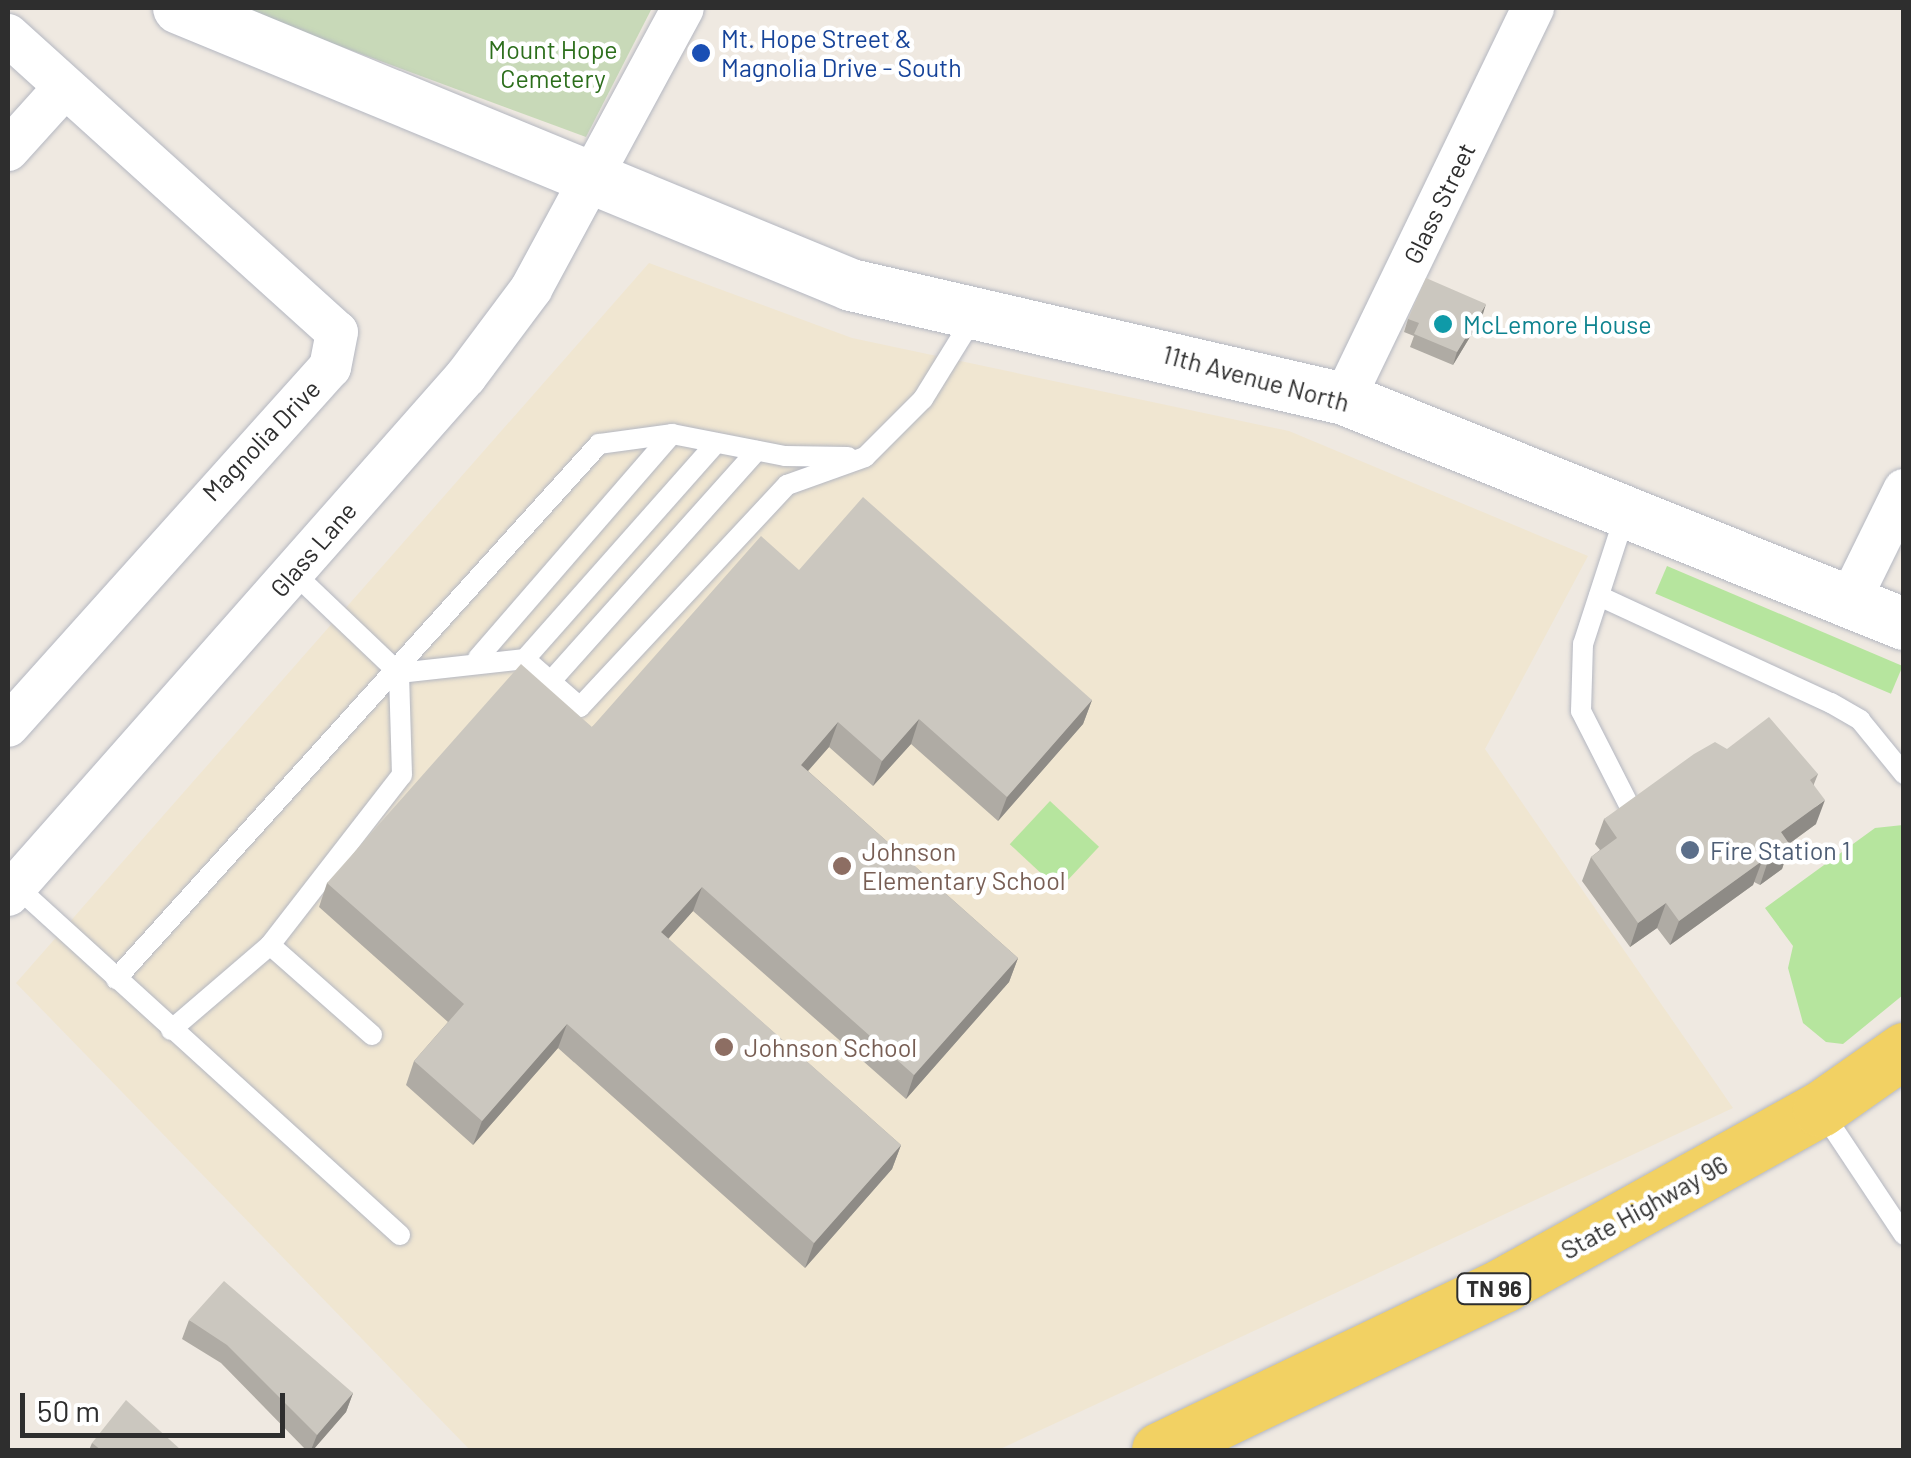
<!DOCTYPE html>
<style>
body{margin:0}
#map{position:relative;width:1911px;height:1458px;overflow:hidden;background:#efe9e1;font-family:Barlow,sans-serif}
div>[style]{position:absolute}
.education>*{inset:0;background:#f0e6d1}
.green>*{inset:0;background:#b6e59e;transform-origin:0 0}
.cemetery>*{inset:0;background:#c8d9b8}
.roads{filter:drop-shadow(0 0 2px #b4b7c1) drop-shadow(0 0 2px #b4b7c1)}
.service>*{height:20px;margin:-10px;padding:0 10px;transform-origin:10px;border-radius:10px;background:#fff}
.minor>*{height:42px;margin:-21px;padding:0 21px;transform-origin:21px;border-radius:21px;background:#fff}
.tertiary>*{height:52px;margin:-26px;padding:0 26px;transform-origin:26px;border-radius:26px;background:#fff}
.primary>*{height:55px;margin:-27.5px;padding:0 27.5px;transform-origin:27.5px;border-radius:27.5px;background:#f2d163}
.wall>*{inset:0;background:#afaba4}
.shaded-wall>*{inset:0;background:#8e8b86}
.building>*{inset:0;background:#cbc7bf}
.dots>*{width:28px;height:28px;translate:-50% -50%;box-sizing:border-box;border:5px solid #fff;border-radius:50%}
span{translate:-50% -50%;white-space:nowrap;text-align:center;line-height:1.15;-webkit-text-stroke:9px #fff;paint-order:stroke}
.shield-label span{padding:2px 8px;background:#fff;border:2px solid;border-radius:8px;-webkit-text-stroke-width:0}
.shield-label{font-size:22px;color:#2e2e2e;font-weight:700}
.transit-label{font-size:25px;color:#164399}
.left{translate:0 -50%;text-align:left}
.park-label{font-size:25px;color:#2c6e1b}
.street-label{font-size:25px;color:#2e2e2e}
.culture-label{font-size:25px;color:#0d838f}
.service-label{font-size:25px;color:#4e5e75}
.education-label{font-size:25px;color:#785e54}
.frame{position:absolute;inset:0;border:10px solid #2e2e2e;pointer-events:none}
.scale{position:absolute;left:20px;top:1393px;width:265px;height:45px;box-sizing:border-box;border:5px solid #2e2e2e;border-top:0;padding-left:12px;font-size:30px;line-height:35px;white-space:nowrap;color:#2e2e2e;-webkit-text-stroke:8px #fff;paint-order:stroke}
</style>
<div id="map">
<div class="education">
<i style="clip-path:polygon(649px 263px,852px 338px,1289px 431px,1588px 556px,1485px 749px,1733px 1108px,998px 1450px,470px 1450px,16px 983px)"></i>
</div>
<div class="green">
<i style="left:1667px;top:566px;width:256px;height:30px;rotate:23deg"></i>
<i style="left:1050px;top:801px;width:67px;height:59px;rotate:43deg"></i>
<i style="clip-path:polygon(1903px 825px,1903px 995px,1843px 1044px,1826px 1042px,1803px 1023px,1788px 968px,1793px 946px,1765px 908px,1875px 828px)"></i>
</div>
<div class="cemetery">
<i style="clip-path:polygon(237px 8px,652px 8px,586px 137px)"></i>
</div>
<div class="roads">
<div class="service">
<i style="left:1626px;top:512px;width:139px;rotate:108deg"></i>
<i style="left:1583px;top:644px;width:67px;rotate:91.7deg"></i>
<i style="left:1581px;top:711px;width:117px;rotate:63deg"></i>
<i style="left:1599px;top:596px;width:255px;rotate:24.8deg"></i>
<i style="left:1831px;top:703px;width:34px;rotate:30deg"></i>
<i style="left:1860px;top:720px;width:70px;rotate:50.8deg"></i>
<i style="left:478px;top:658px;width:296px;rotate:-49.1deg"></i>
<i style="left:672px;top:434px;width:115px;rotate:11deg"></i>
<i style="left:785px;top:456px;width:63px;rotate:0.9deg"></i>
<i style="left:525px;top:659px;width:288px;rotate:-48.5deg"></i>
<i style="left:399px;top:673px;width:127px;rotate:-6.3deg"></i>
<i style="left:525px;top:659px;width:73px;rotate:41.1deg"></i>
<i style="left:580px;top:707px;width:304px;rotate:-47deg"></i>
<i style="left:787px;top:485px;width:83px;rotate:-19.7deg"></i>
<i style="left:865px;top:457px;width:82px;rotate:-45deg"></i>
<i style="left:923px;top:399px;width:95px;rotate:-58.3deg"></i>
<i style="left:551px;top:681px;width:309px;rotate:-48.2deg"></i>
<i style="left:16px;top:886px;width:519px;rotate:42.27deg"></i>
<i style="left:270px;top:945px;width:136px;rotate:41.4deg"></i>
<i style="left:116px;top:979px;width:721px;rotate:-47.92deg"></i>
<i style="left:599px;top:444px;width:74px;rotate:-7.8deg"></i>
<i style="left:171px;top:1030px;width:130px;rotate:-40.6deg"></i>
<i style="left:270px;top:945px;width:215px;rotate:-52.2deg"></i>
<i style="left:402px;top:775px;width:102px;rotate:-91.7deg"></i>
<i style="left:399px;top:673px;width:146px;rotate:-136.4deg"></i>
<i style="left:1821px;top:1110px;width:150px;rotate:56.4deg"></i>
</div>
<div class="minor">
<i style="left:8px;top:35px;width:443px;rotate:42.1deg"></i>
<i style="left:337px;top:332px;width:36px;rotate:101deg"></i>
<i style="left:330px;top:367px;width:482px;rotate:131.9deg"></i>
<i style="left:8px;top:150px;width:84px;rotate:-47.9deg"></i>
<i style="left:1344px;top:399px;width:434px;rotate:-64.2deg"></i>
<i style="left:1849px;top:602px;width:125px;rotate:-63.8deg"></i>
<i style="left:8px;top:895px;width:692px;rotate:-48.57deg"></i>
<i style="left:466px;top:376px;width:109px;rotate:-53.2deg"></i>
<i style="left:531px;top:289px;width:319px;rotate:-61.6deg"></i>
</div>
<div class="tertiary">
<i style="left:179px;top:8px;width:727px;rotate:22.4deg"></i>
<i style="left:851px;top:285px;width:506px;rotate:13.02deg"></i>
<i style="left:1344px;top:399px;width:604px;rotate:21.89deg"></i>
</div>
<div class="primary">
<i style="left:1159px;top:1450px;width:384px;rotate:-25.6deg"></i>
<i style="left:1505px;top:1284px;width:360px;rotate:-29.1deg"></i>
<i style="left:1820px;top:1109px;width:103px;rotate:-35.1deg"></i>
</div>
</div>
<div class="wall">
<i style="clip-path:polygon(1482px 317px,1453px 365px,1410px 347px,1414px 336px,1404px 332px,1408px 319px)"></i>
<i style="clip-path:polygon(799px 570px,1092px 700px,1083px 724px,998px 821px,911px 744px,873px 786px,829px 747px,808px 771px,1018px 958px,1009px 982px,906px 1099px,693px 911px,668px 939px,901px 1145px,892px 1169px,805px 1268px,558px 1048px,473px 1145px,406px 1085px,414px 1061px,448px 1022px,319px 907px,327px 883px,592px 727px)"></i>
<i style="clip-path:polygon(1727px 749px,1818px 774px,1814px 784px,1816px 824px,1789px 844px,1790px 845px,1782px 869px,1760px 885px,1754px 882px,1753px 885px,1670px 945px,1657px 928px,1630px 947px,1582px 881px,1591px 857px,1600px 850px,1595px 844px,1604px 819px)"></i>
<i style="clip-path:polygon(189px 1320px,353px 1393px,346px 1412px,313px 1450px,306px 1450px,221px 1363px,182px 1339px)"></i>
<i style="clip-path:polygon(92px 1443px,181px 1450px,89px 1450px)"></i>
</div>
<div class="shaded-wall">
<i style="clip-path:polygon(1486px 304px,1482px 317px,1453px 365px,1457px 352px)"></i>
<i style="clip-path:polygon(1092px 700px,1083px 724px,998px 821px,1007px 797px)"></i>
<i style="clip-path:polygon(919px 719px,911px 744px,873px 786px,882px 761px)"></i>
<i style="clip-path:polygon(838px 722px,829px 747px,792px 789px,801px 765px)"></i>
<i style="clip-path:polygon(1825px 800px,1816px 824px,1772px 856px,1781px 832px)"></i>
<i style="clip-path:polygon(1790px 845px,1782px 869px,1760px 885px,1768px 861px)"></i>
<i style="clip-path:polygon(1762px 861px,1753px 885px,1670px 945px,1679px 921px)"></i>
<i style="clip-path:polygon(702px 887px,693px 911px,652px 957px,661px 932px)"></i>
<i style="clip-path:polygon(1666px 903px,1657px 928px,1630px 947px,1638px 923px)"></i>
<i style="clip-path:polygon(1018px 958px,1009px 982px,906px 1099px,914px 1075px)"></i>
<i style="clip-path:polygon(567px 1024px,558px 1048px,473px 1145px,482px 1121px)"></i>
<i style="clip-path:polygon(901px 1145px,892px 1169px,805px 1268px,814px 1243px)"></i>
<i style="clip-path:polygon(353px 1393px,346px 1412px,313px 1450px,311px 1450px,317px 1435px)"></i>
</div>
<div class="building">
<i style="clip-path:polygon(1426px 278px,1486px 304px,1457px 352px,1414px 334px,1419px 323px,1408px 319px)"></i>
<i style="clip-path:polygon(863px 497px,1092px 700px,1007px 797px,919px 719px,882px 761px,838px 722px,801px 765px,1018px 958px,914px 1075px,702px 887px,661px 932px,901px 1145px,814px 1243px,567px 1024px,482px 1121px,414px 1061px,464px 1004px,327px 883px,521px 664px,592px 727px,761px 536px,799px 570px)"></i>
<i style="clip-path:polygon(1769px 717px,1818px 774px,1810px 780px,1825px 800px,1781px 832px,1790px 845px,1768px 861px,1756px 853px,1762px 861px,1679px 921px,1666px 903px,1638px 923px,1591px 857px,1617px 838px,1604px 819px,1694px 754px,1715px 742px,1727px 749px)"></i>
<i style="clip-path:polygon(224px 1281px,353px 1393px,317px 1435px,227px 1345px,189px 1320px)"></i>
<i style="clip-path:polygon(126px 1400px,181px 1450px,101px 1450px,92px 1443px)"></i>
</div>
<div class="dots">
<i style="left:701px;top:53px;background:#1a4fb4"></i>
<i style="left:1443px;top:324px;background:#0f9aa8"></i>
<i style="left:1690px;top:850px;background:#5c6f8a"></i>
<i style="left:842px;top:866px;background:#8d6e63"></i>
<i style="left:724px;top:1047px;background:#8d6e63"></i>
</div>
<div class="shield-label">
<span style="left:1494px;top:1289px">TN 96</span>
</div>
<div class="transit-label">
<span class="left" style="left:721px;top:53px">Mt. Hope Street &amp;<br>Magnolia Drive - South</span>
</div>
<div class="park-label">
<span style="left:553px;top:64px">Mount Hope<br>Cemetery</span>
</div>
<div class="street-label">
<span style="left:1439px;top:203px;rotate:-64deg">Glass Street</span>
<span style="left:1256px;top:378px;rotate:15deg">11th Avenue North</span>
<span style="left:261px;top:440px;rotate:-46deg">Magnolia Drive</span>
<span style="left:313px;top:549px;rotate:-49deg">Glass Lane</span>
<span style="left:1644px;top:1207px;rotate:-29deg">State Highway 96</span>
</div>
<div class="culture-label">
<span class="left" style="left:1463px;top:324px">McLemore House</span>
</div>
<div class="service-label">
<span class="left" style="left:1710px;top:850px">Fire Station 1</span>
</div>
<div class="education-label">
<span class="left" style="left:862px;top:866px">Johnson<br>Elementary School</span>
<span class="left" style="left:744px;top:1047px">Johnson School</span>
</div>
<div class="frame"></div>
<div class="scale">50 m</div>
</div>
